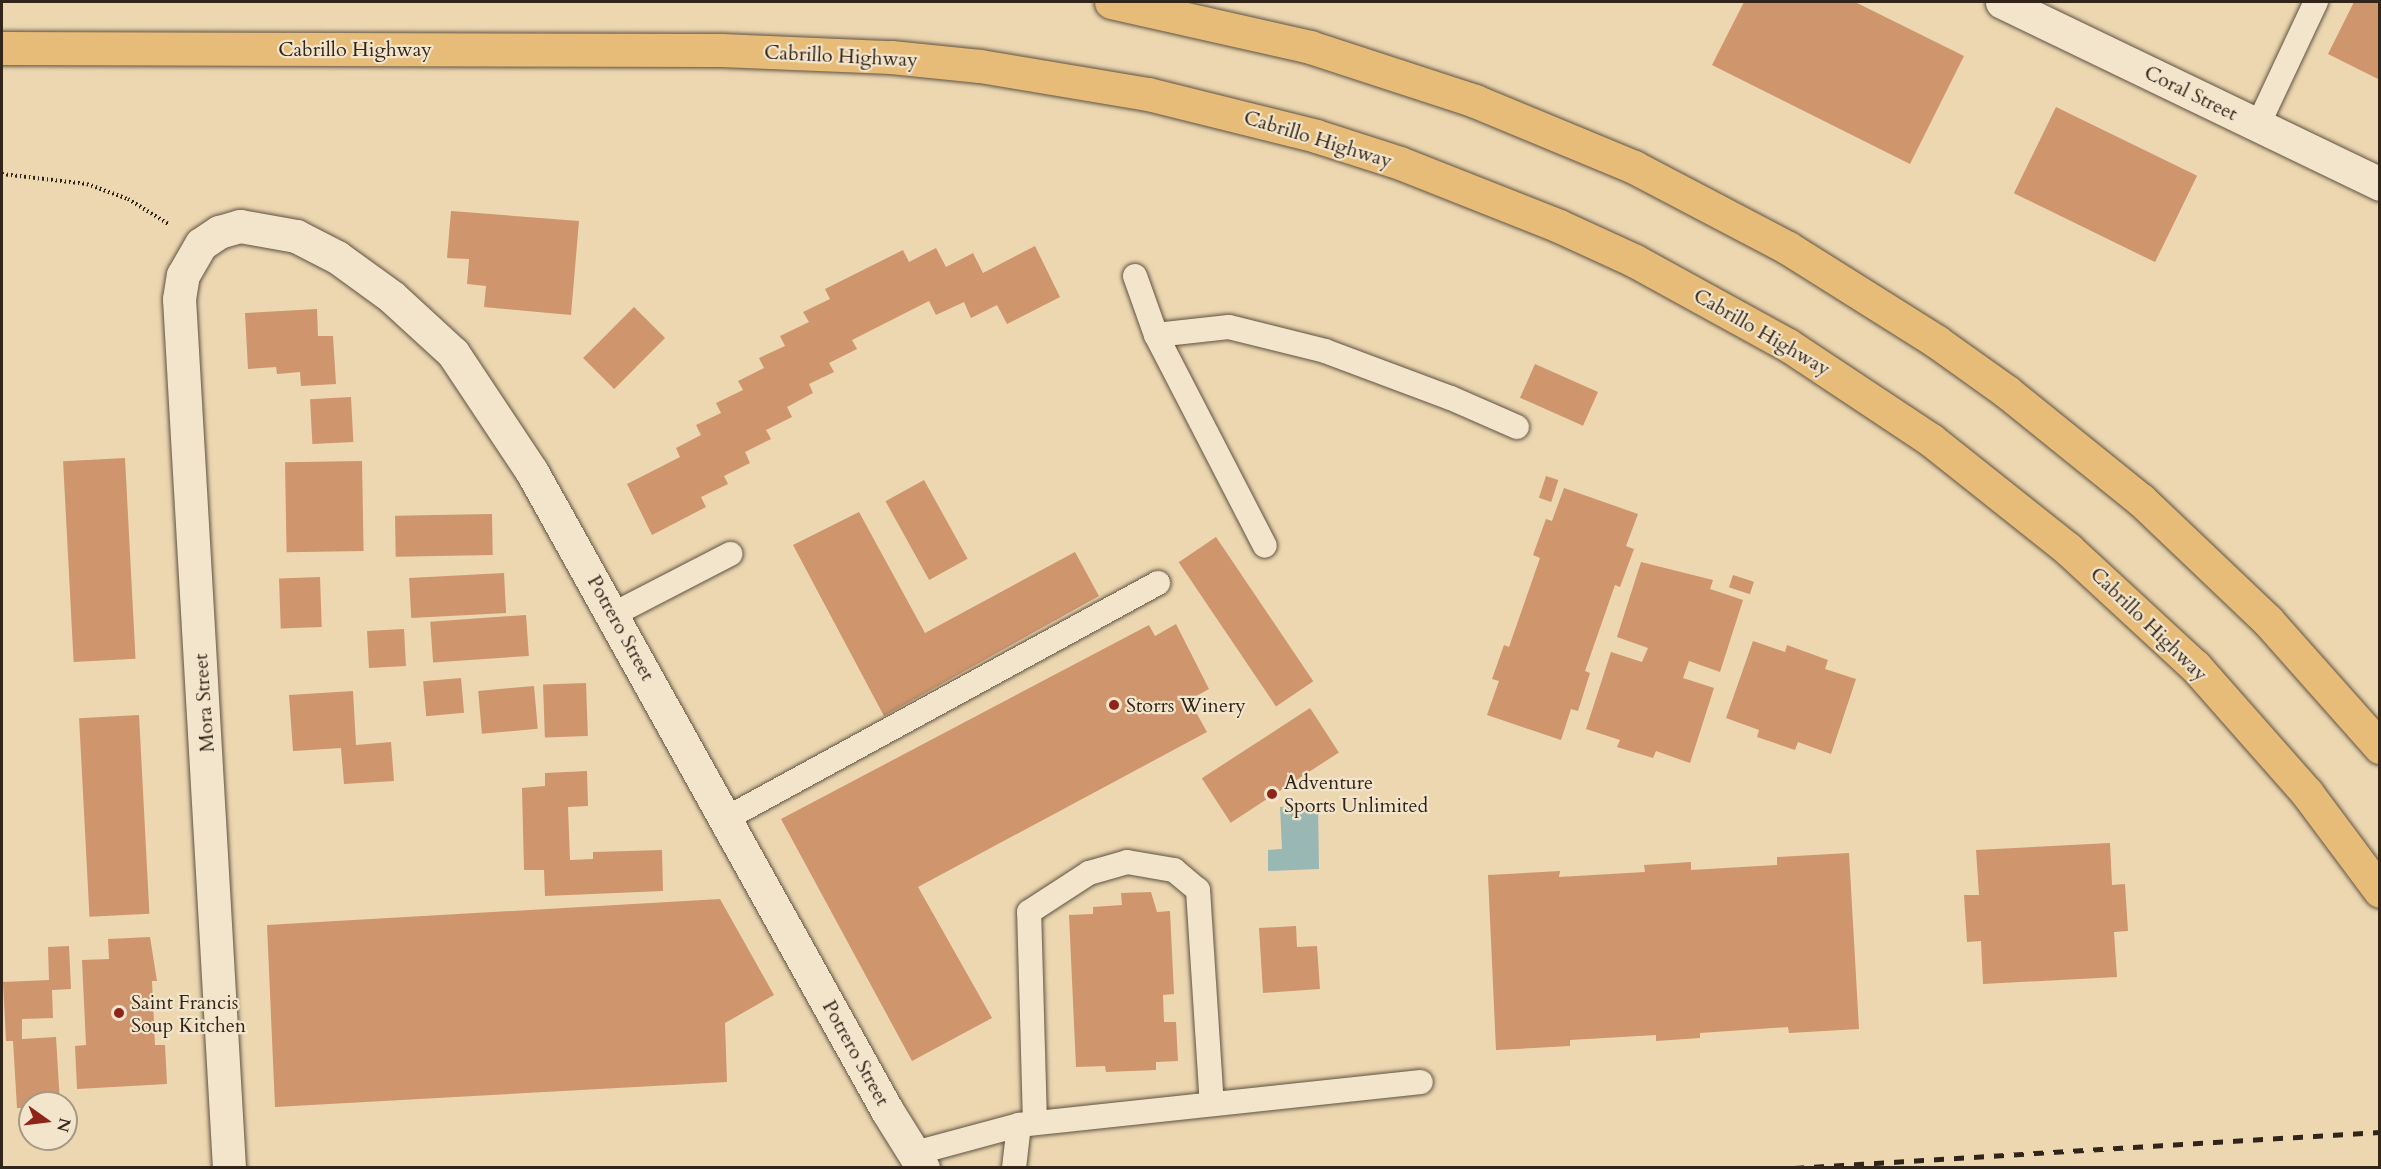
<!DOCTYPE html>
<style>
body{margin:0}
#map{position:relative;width:2381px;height:1169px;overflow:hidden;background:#ecd7b1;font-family:Cardo,serif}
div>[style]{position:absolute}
.water>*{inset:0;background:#9ab8b3}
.building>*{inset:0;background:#cf956d;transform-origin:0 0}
.path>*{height:4px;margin-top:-2px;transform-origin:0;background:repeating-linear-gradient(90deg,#31251a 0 1.5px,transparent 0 4.5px)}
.roads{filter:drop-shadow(0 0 2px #605240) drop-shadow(0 0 2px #605240)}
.service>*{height:24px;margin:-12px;padding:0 12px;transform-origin:12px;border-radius:12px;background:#f3e5cc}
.minor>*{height:33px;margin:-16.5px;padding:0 16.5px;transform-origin:16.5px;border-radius:16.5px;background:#f3e5cc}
.trunk>*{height:33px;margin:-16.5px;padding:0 16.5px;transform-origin:16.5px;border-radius:16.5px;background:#e6bc78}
.rail>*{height:4.5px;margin-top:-2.25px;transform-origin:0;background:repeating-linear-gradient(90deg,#31251a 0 10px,transparent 0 20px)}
.dots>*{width:16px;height:16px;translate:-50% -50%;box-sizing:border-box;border:3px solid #f3e5cc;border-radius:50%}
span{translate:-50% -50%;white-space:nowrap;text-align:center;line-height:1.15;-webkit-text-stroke:4.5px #f3e5cc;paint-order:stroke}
.street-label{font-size:20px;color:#31251a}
.poi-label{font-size:20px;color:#31251a}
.left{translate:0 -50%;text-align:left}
.frame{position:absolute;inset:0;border:3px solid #31251a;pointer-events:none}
.north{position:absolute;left:18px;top:1091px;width:60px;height:60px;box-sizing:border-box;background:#f3e5cc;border:2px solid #a59885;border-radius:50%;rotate:104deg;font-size:16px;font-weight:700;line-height:24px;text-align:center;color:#31251a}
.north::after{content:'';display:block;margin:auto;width:21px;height:27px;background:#8f2418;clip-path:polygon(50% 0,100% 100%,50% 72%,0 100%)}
</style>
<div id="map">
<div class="water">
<i style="clip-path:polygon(1318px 805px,1319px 869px,1268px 871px,1268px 850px,1282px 849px,1280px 807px)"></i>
</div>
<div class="building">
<i style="clip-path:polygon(1744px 2px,1855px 2px,1964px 56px,1910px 164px,1712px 65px)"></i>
<i style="clip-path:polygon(2354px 2px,2380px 2px,2380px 80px,2328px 54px)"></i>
<i style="left:2056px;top:107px;width:157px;height:96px;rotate:26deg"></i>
<i style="clip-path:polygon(451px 211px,579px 221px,571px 315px,484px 307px,486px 286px,467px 284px,469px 259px,447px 258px)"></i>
<i style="clip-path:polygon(1035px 246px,1060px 297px,1007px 324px,997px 305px,971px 318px,964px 302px,936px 315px,929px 301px,852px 340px,857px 349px,829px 363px,834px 372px,809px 384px,813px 393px,787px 407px,792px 417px,766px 430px,771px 439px,745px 452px,750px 463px,724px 476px,728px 484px,701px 497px,706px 507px,652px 535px,627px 484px,680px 457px,676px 448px,701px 435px,696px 425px,721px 413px,716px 403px,743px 390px,738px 381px,764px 368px,759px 358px,785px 346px,780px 336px,809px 322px,803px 312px,830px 299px,825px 289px,903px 250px,909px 262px,936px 248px,946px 267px,973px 253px,983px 273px)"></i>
<i style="left:634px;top:307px;width:44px;height:72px;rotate:45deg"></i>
<i style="clip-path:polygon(317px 309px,318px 336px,333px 336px,336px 384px,301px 386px,300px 372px,277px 374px,276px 367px,248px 369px,245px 313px)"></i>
<i style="left:1535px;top:364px;width:69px;height:37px;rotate:24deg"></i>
<i style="left:351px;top:397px;width:45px;height:41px;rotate:87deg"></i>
<i style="left:125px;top:458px;width:201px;height:62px;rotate:87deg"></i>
<i style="left:362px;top:461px;width:90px;height:77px;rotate:89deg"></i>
<i style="left:1546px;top:476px;width:13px;height:23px;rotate:18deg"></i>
<i style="left:924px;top:480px;width:90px;height:44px;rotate:61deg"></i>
<i style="clip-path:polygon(1564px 488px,1638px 514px,1626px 546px,1634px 549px,1620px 587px,1615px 585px,1585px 671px,1590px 673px,1578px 711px,1571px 709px,1561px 740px,1487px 715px,1499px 681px,1492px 679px,1504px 645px,1509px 647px,1540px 558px,1533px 555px,1546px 519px,1552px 521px)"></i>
<i style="clip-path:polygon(859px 512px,925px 633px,1075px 552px,1099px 596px,884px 716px,793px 545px)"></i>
<i style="left:492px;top:514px;width:41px;height:97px;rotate:89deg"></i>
<i style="left:1216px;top:537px;width:174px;height:45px;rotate:56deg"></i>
<i style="clip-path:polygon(1641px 562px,1713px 580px,1710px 589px,1743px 600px,1720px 672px,1689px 661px,1683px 678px,1714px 688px,1690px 763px,1656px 751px,1653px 758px,1617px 747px,1620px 740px,1586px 729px,1611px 652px,1642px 662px,1648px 648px,1617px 637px)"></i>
<i style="left:504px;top:573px;width:40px;height:95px;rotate:87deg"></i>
<i style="left:1733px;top:575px;width:22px;height:13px;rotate:18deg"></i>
<i style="left:320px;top:577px;width:50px;height:41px;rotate:88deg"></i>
<i style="left:526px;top:615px;width:41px;height:96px;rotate:86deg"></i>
<i style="clip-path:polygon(1176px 624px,1209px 689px,1189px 700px,1207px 732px,918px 887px,992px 1018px,912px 1061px,781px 819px,1149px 625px,1155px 636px)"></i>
<i style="left:404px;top:629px;width:37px;height:37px;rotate:87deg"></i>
<i style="clip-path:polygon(1753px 641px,1785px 652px,1787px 645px,1828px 660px,1825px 669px,1856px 679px,1831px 754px,1798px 742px,1795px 750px,1757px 737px,1759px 730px,1726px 718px)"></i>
<i style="left:461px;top:678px;width:35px;height:38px;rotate:85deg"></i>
<i style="left:586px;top:683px;width:53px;height:43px;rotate:88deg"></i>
<i style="left:534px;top:686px;width:43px;height:56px;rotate:85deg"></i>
<i style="clip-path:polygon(353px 691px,356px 745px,391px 742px,394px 781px,344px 784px,341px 748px,293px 751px,289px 695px)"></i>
<i style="left:1310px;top:708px;width:53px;height:129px;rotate:57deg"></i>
<i style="left:139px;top:715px;width:199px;height:60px;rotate:87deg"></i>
<i style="clip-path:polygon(587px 771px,588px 806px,568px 807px,570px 860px,593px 859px,593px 852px,662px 850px,663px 891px,545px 896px,544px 870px,524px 870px,522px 788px,545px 786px,545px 773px)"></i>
<i style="clip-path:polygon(2110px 843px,2112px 885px,2125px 884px,2128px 931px,2114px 932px,2117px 977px,1983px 984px,1981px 941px,1967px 942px,1964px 895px,1979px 895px,1976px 850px)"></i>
<i style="clip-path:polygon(1849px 853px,1859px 1029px,1789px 1033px,1788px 1027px,1700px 1033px,1700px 1038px,1656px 1041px,1656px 1035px,1570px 1040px,1570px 1046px,1496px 1050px,1488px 875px,1560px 871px,1559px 877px,1645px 872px,1644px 865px,1691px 862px,1691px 870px,1777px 865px,1777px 857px)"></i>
<i style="clip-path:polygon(1151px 892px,1157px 912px,1170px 911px,1174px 994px,1163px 995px,1164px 1022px,1176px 1022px,1178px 1061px,1156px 1062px,1156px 1070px,1106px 1072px,1105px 1066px,1076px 1067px,1069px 915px,1093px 914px,1093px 907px,1122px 905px,1121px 893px)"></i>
<i style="clip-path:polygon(720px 899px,774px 995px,725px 1023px,727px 1082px,275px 1107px,267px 925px)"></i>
<i style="clip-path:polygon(1296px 926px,1297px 947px,1317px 946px,1320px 989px,1263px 993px,1259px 928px)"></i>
<i style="clip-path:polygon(150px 937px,157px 981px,152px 981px,155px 1045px,165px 1045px,167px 1084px,77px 1089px,75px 1046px,86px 1045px,82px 960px,109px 959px,108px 939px)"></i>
<i style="clip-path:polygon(69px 946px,71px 989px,52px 990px,53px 1018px,22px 1019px,22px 1039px,56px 1037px,60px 1103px,30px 1103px,30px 1108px,17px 1108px,13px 1041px,6px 1041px,3px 982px,49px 980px,48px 947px)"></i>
</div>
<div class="path">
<i style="left:2px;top:174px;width:86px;rotate:6.7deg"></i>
<i style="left:87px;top:184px;width:44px;rotate:20.1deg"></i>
<i style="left:128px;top:199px;width:49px;rotate:31.8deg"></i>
</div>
<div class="roads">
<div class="service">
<i style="left:2258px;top:125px;width:136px;rotate:-64.8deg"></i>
<i style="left:1135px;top:276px;width:63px;rotate:70.4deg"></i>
<i style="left:1156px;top:335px;width:237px;rotate:62.7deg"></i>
<i style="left:1156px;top:335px;width:73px;rotate:-6.3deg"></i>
<i style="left:1229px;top:327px;width:99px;rotate:14deg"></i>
<i style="left:1325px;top:351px;width:134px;rotate:20.5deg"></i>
<i style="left:1451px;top:398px;width:72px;rotate:23.7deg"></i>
<i style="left:614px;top:614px;width:131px;rotate:-27.3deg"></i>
<i style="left:727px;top:818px;width:491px;rotate:-28.6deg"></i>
<i style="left:1035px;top:1123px;width:211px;rotate:-91.6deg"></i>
<i style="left:1029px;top:912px;width:72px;rotate:-33deg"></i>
<i style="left:1089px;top:873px;width:40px;rotate:-16deg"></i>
<i style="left:1127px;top:862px;width:48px;rotate:9.7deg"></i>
<i style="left:1174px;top:870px;width:31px;rotate:40deg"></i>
<i style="left:1198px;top:890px;width:214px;rotate:86.3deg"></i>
<i style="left:915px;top:1153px;width:108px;rotate:-15.1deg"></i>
<i style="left:1019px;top:1125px;width:404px;rotate:-6.1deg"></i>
<i style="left:1014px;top:1168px;width:43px;rotate:-83.4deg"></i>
</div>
<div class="minor">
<i style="left:2002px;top:2px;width:420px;rotate:25.7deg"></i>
<i style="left:229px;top:1168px;width:870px;rotate:-93.29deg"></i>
<i style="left:179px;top:299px;width:24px;rotate:-81deg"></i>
<i style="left:183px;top:275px;width:36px;rotate:-60deg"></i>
<i style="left:201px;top:244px;width:22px;rotate:-34deg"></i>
<i style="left:219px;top:232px;width:22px;rotate:-16deg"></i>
<i style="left:240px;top:226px;width:57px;rotate:10.1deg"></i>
<i style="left:296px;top:236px;width:46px;rotate:27.1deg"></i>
<i style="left:337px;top:257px;width:68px;rotate:36deg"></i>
<i style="left:392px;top:297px;width:83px;rotate:42.6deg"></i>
<i style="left:453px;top:353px;width:143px;rotate:56.4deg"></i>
<i style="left:532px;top:472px;width:732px;rotate:60.92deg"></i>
<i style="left:888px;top:1112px;width:66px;rotate:58deg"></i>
</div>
<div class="trunk">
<i style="left:1111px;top:2px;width:204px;rotate:12.7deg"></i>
<i style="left:1310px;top:47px;width:174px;rotate:18.1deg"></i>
<i style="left:1475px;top:101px;width:172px;rotate:22.5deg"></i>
<i style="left:1634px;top:167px;width:174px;rotate:27.7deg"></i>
<i style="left:1788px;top:248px;width:176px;rotate:32.2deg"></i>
<i style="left:1937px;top:342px;width:86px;rotate:35.5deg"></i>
<i style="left:2007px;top:392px;width:172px;rotate:38.9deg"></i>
<i style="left:2141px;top:500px;width:175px;rotate:43.6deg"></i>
<i style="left:2268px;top:621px;width:169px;rotate:48.4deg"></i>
<i style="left:2px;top:48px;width:719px;rotate:0.16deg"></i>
<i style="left:721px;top:50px;width:170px;rotate:2.4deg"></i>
<i style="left:891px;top:57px;width:89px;rotate:5.8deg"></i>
<i style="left:980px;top:66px;width:170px;rotate:9.5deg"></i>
<i style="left:1148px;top:94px;width:173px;rotate:14deg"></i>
<i style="left:1316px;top:136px;width:88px;rotate:17.8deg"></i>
<i style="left:1400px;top:163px;width:171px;rotate:21.6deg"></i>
<i style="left:1559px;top:226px;width:84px;rotate:24.7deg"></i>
<i style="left:1635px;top:261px;width:175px;rotate:28.8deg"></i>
<i style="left:1788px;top:345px;width:172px;rotate:33.6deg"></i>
<i style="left:1931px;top:440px;width:175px;rotate:38.5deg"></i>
<i style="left:2068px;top:549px;width:173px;rotate:42.7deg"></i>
<i style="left:2195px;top:666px;width:169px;rotate:48.6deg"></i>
<i style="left:2307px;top:793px;width:122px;rotate:53.3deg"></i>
</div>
</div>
<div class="rail">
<i style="left:1794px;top:1168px;width:587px;rotate:-3.52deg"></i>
</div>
<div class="dots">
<i style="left:1114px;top:705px;background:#8f2418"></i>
<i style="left:1272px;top:794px;background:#8f2418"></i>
<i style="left:119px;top:1013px;background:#8f2418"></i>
</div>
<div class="street-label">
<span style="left:355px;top:49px">Cabrillo Highway</span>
<span style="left:841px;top:56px;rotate:3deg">Cabrillo Highway</span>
<span style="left:2191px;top:93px;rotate:26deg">Coral Street</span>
<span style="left:1318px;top:139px;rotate:17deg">Cabrillo Highway</span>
<span style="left:1762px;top:332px;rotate:30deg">Cabrillo Highway</span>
<span style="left:2149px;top:624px;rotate:44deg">Cabrillo Highway</span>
<span style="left:621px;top:628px;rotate:61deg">Potrero Street</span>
<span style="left:204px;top:703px;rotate:-94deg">Mora Street</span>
<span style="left:856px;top:1053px;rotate:61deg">Potrero Street</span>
</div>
<div class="poi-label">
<span class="left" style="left:1126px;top:705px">Storrs Winery</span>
<span class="left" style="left:1284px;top:794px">Adventure<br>Sports Unlimited</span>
<span class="left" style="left:131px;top:1014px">Saint Francis<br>Soup Kitchen</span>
</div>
<div class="frame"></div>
<div class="north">N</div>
</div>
